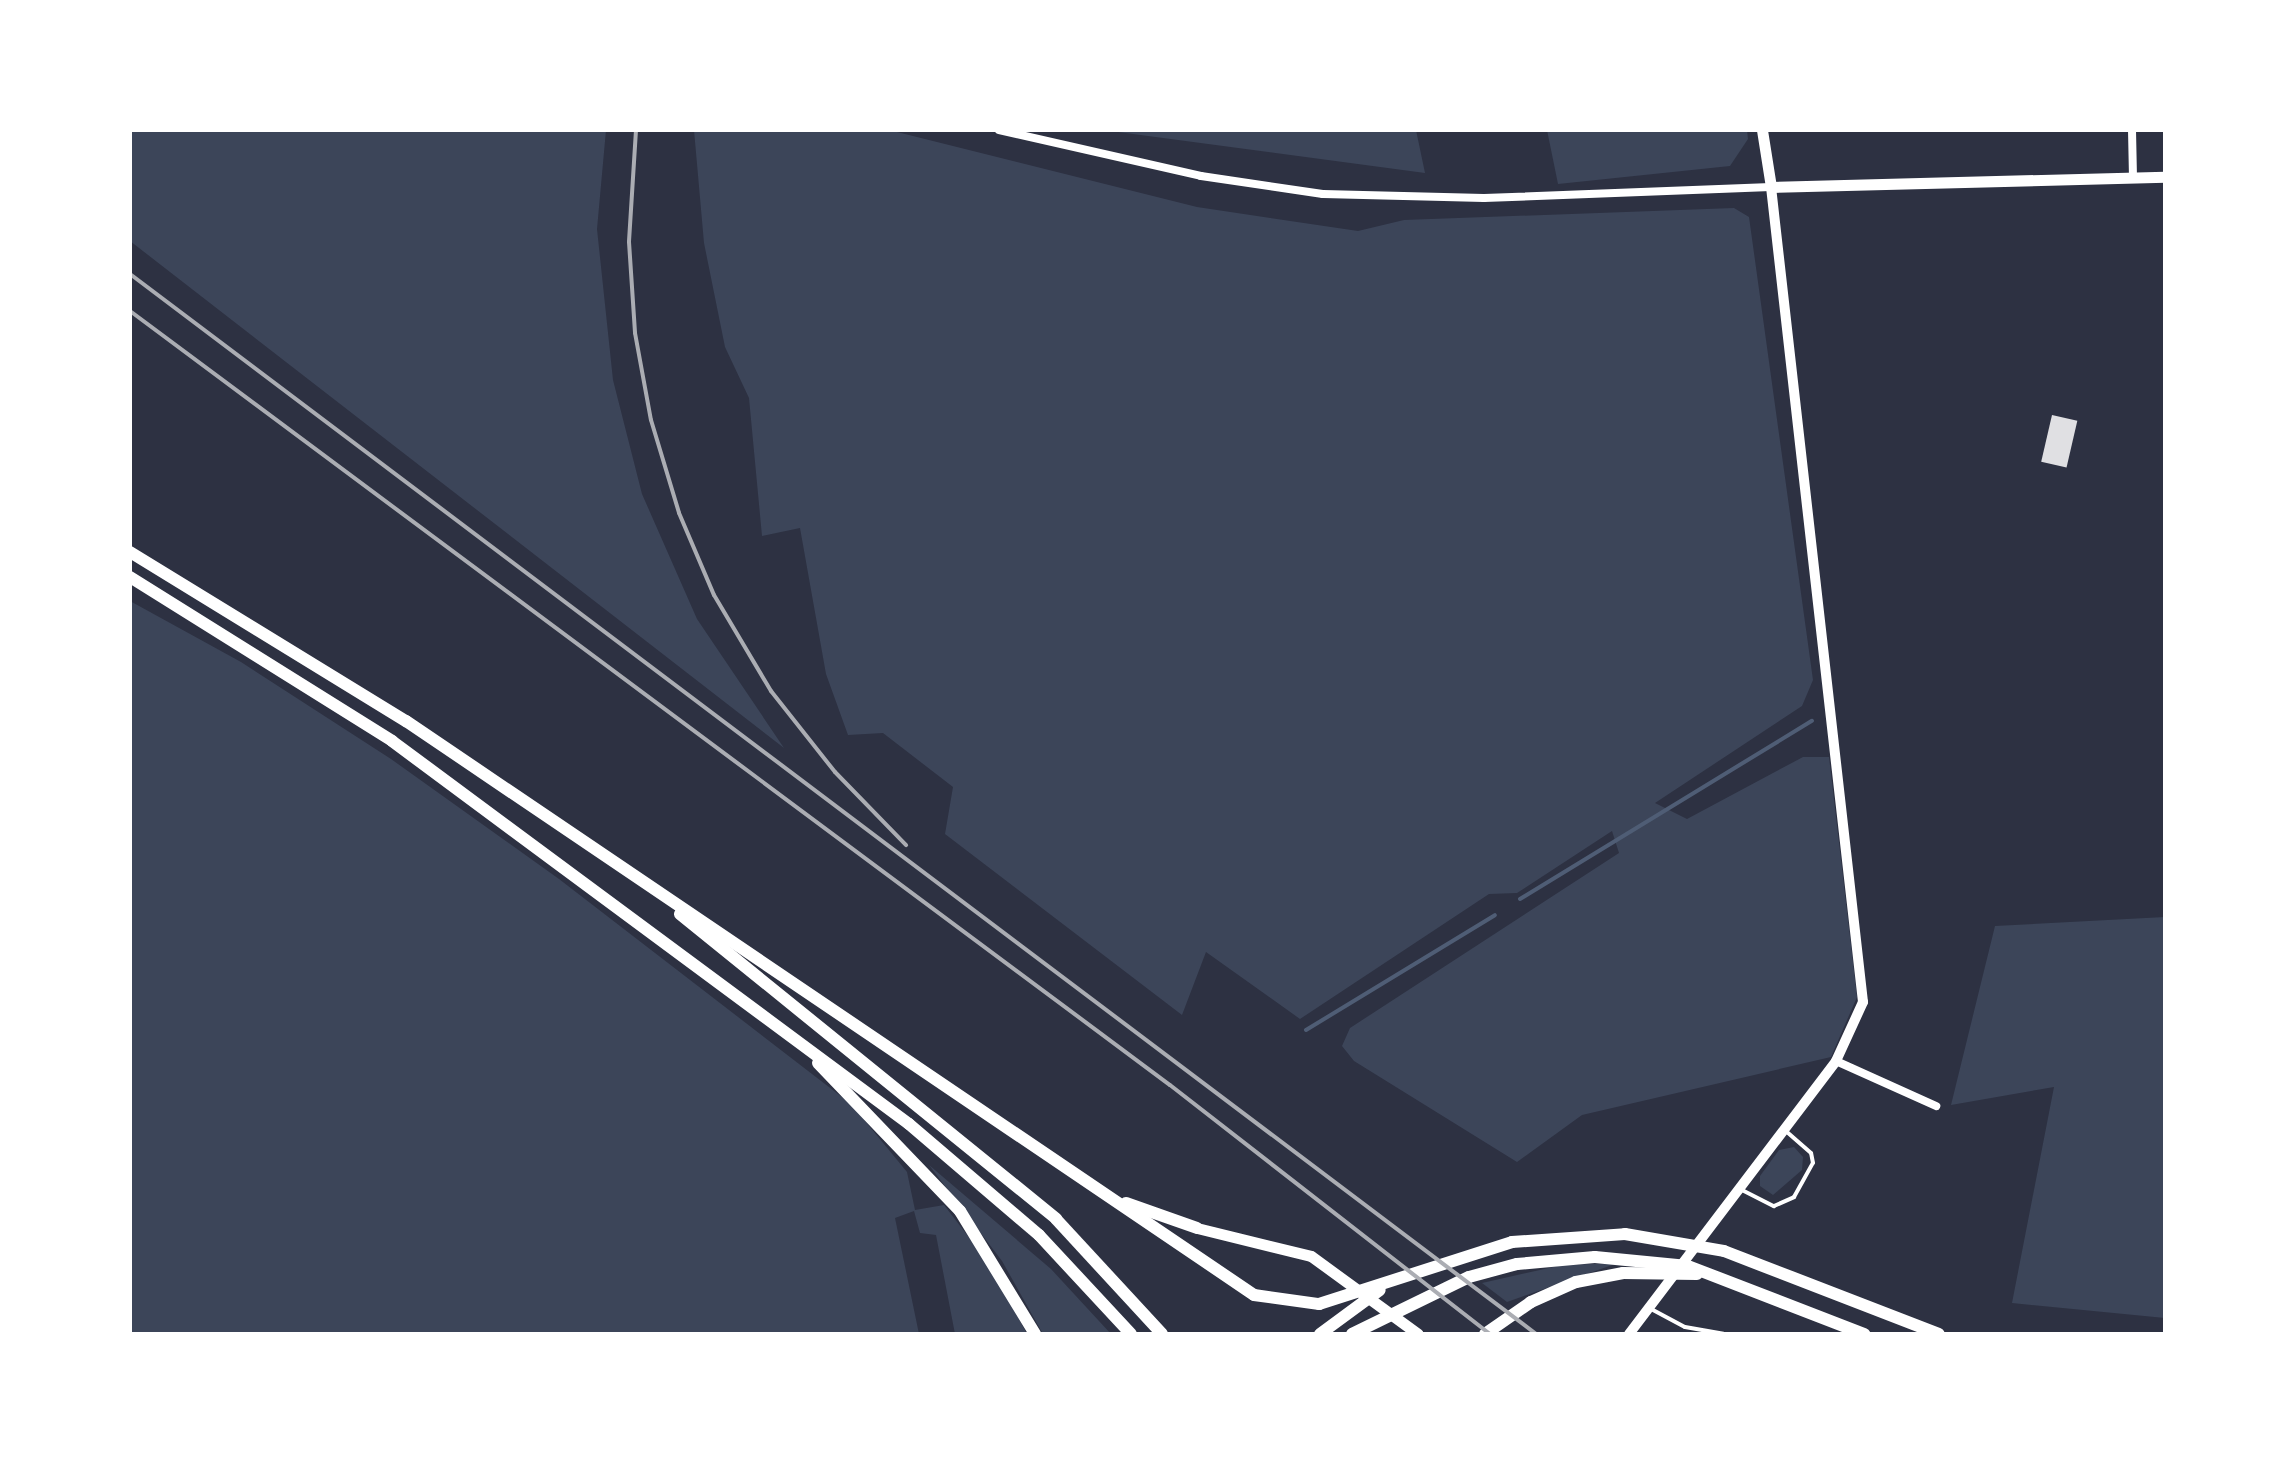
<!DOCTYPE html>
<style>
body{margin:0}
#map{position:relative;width:2295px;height:1464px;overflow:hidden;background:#2d3142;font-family:Manrope,sans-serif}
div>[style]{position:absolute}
.green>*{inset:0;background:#3c4559}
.stream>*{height:4px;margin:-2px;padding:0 2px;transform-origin:2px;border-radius:2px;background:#4f5d75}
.building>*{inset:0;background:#e0e0e3;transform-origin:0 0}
.service>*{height:4px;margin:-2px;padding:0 2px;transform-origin:2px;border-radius:2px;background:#fff}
.minor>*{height:8px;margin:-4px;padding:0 4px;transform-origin:4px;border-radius:4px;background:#fff}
.tertiary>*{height:10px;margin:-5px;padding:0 5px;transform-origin:5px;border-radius:5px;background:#fff}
.secondary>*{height:11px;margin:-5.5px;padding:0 5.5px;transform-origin:5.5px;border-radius:5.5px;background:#fff}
.trunk>*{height:12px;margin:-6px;padding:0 6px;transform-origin:6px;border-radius:6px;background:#fff}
.rail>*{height:4px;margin:-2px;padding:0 2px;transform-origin:2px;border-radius:2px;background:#abadb3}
span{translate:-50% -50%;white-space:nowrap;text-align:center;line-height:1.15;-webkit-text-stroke:10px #fff;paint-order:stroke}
.frame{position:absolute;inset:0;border:132px solid #fff;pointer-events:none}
</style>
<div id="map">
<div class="green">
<i style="clip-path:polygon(130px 130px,606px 130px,597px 229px,613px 380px,642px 494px,697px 619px,784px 748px,130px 241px)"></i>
<i style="clip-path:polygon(694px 130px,889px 130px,1197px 207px,1358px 231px,1404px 220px,1734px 208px,1749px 217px,1813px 680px,1802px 706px,1655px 803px,1687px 819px,1803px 757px,1829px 757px,1857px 997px,1831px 1057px,1582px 1115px,1517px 1162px,1354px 1061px,1342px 1046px,1350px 1028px,1619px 853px,1612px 831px,1517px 893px,1489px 894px,1300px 1019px,1206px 952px,1182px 1015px,945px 834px,953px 787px,883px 733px,848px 735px,826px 674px,800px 528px,762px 536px,749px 398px,725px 347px,704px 243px)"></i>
<i style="clip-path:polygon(1103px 130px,1416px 130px,1425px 173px)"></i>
<i style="clip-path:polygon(1547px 130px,1747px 130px,1748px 139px,1730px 166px,1558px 184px)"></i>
<i style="clip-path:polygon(130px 601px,241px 662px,391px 759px,559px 879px,851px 1104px,907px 1172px,915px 1210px,944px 1205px,988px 1262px,1027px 1334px,955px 1334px,936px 1235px,920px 1233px,914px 1211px,895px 1218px,919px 1334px,130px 1334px)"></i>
<i style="clip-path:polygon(2165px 917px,2165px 1318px,2012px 1303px,2054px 1087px,1951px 1105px,1995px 926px)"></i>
<i style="clip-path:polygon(1794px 1147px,1803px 1157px,1802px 1170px,1773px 1195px,1760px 1186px,1760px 1176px,1779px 1150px)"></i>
<i style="clip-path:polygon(929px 1165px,1051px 1269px,1111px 1334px,1043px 1334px,1002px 1261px)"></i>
<i style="clip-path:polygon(1618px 1263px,1507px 1302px,1482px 1283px,1562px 1265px)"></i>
</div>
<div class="stream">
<i style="left:1520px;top:899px;width:342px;rotate:-31.4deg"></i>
<i style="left:1306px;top:1030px;width:221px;rotate:-31.3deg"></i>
</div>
<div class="building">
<i style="left:2052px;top:415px;width:26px;height:48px;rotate:13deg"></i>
</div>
<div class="service">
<i style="left:1740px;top:1189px;width:38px;rotate:27deg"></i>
<i style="left:1774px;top:1206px;width:22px;rotate:-24deg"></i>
<i style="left:1794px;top:1197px;width:39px;rotate:-61deg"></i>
<i style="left:1813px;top:1163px;width:10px;rotate:-101deg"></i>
<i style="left:1811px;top:1153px;width:33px;rotate:-139deg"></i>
<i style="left:1653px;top:1310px;width:36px;rotate:28deg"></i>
<i style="left:1685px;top:1327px;width:39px;rotate:10deg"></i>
</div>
<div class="minor">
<i style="left:999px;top:130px;width:207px;rotate:12.8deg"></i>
<i style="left:1201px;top:176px;width:123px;rotate:8.4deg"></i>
<i style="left:1323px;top:194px;width:161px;rotate:1.4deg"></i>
<i style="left:1484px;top:198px;width:287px;rotate:-2.2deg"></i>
<i style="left:2132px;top:130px;width:47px;rotate:88.8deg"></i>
<i style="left:1836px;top:1061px;width:110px;rotate:24.2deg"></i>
</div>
<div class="tertiary">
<i style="left:1629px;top:1334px;width:343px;rotate:-52.8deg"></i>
<i style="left:1836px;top:1061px;width:65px;rotate:-65.4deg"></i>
<i style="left:1863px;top:1002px;width:820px;rotate:-96.44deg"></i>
</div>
<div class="secondary">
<i style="left:1762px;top:130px;width:58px;rotate:81deg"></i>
<i style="left:1771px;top:187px;width:394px;rotate:-1.5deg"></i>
<i style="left:1197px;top:1228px;width:117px;rotate:13.8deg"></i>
<i style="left:1311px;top:1256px;width:132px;rotate:36.1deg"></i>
</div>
<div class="trunk">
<i style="left:130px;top:552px;width:324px;rotate:31.5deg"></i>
<i style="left:406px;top:721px;width:1024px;rotate:34.09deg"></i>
<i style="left:1254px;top:1295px;width:66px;rotate:7.9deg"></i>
<i style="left:1319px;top:1304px;width:203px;rotate:-17.8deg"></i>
<i style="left:1512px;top:1242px;width:113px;rotate:-4deg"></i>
<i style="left:1625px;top:1234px;width:100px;rotate:9.7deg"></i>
<i style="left:1724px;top:1251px;width:230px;rotate:21.1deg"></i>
<i style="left:130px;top:577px;width:309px;rotate:32deg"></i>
<i style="left:392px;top:741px;width:643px;rotate:36.53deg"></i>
<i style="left:909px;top:1124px;width:171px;rotate:40.5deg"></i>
<i style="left:1039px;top:1235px;width:135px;rotate:47.1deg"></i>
<i style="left:680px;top:914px;width:484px;rotate:39deg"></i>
<i style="left:1056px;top:1219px;width:156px;rotate:47.3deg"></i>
<i style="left:818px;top:1063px;width:205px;rotate:46.2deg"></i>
<i style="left:960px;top:1211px;width:144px;rotate:58.6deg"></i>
<i style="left:1126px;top:1203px;width:75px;rotate:19.4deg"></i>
<i style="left:1320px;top:1334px;width:74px;rotate:-36.3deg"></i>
<i style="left:1352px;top:1334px;width:130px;rotate:-26deg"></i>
<i style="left:1469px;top:1277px;width:50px;rotate:-15.2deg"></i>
<i style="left:1517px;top:1264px;width:78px;rotate:-5.1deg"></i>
<i style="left:1595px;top:1257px;width:93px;rotate:5.5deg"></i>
<i style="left:1688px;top:1266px;width:189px;rotate:21.1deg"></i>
<i style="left:1485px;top:1334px;width:56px;rotate:-34.8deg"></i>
<i style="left:1531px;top:1302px;width:49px;rotate:-24deg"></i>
<i style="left:1576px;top:1282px;width:48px;rotate:-10.8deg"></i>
<i style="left:1623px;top:1273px;width:74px;rotate:0.8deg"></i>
</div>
<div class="rail">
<i style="left:636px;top:130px;width:112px;rotate:93.6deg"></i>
<i style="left:629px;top:242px;width:91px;rotate:86.2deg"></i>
<i style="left:635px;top:333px;width:88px;rotate:79.6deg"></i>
<i style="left:651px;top:420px;width:97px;rotate:73.2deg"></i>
<i style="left:679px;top:513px;width:89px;rotate:66.9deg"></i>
<i style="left:714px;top:595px;width:112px;rotate:59.3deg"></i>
<i style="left:771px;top:691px;width:103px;rotate:51.7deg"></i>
<i style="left:835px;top:772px;width:102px;rotate:45.8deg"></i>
<i style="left:130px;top:274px;width:1761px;rotate:37.01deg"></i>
<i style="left:130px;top:311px;width:1296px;rotate:36.66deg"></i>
<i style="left:1170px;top:1085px;width:405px;rotate:37.9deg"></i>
</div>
<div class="frame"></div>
</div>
